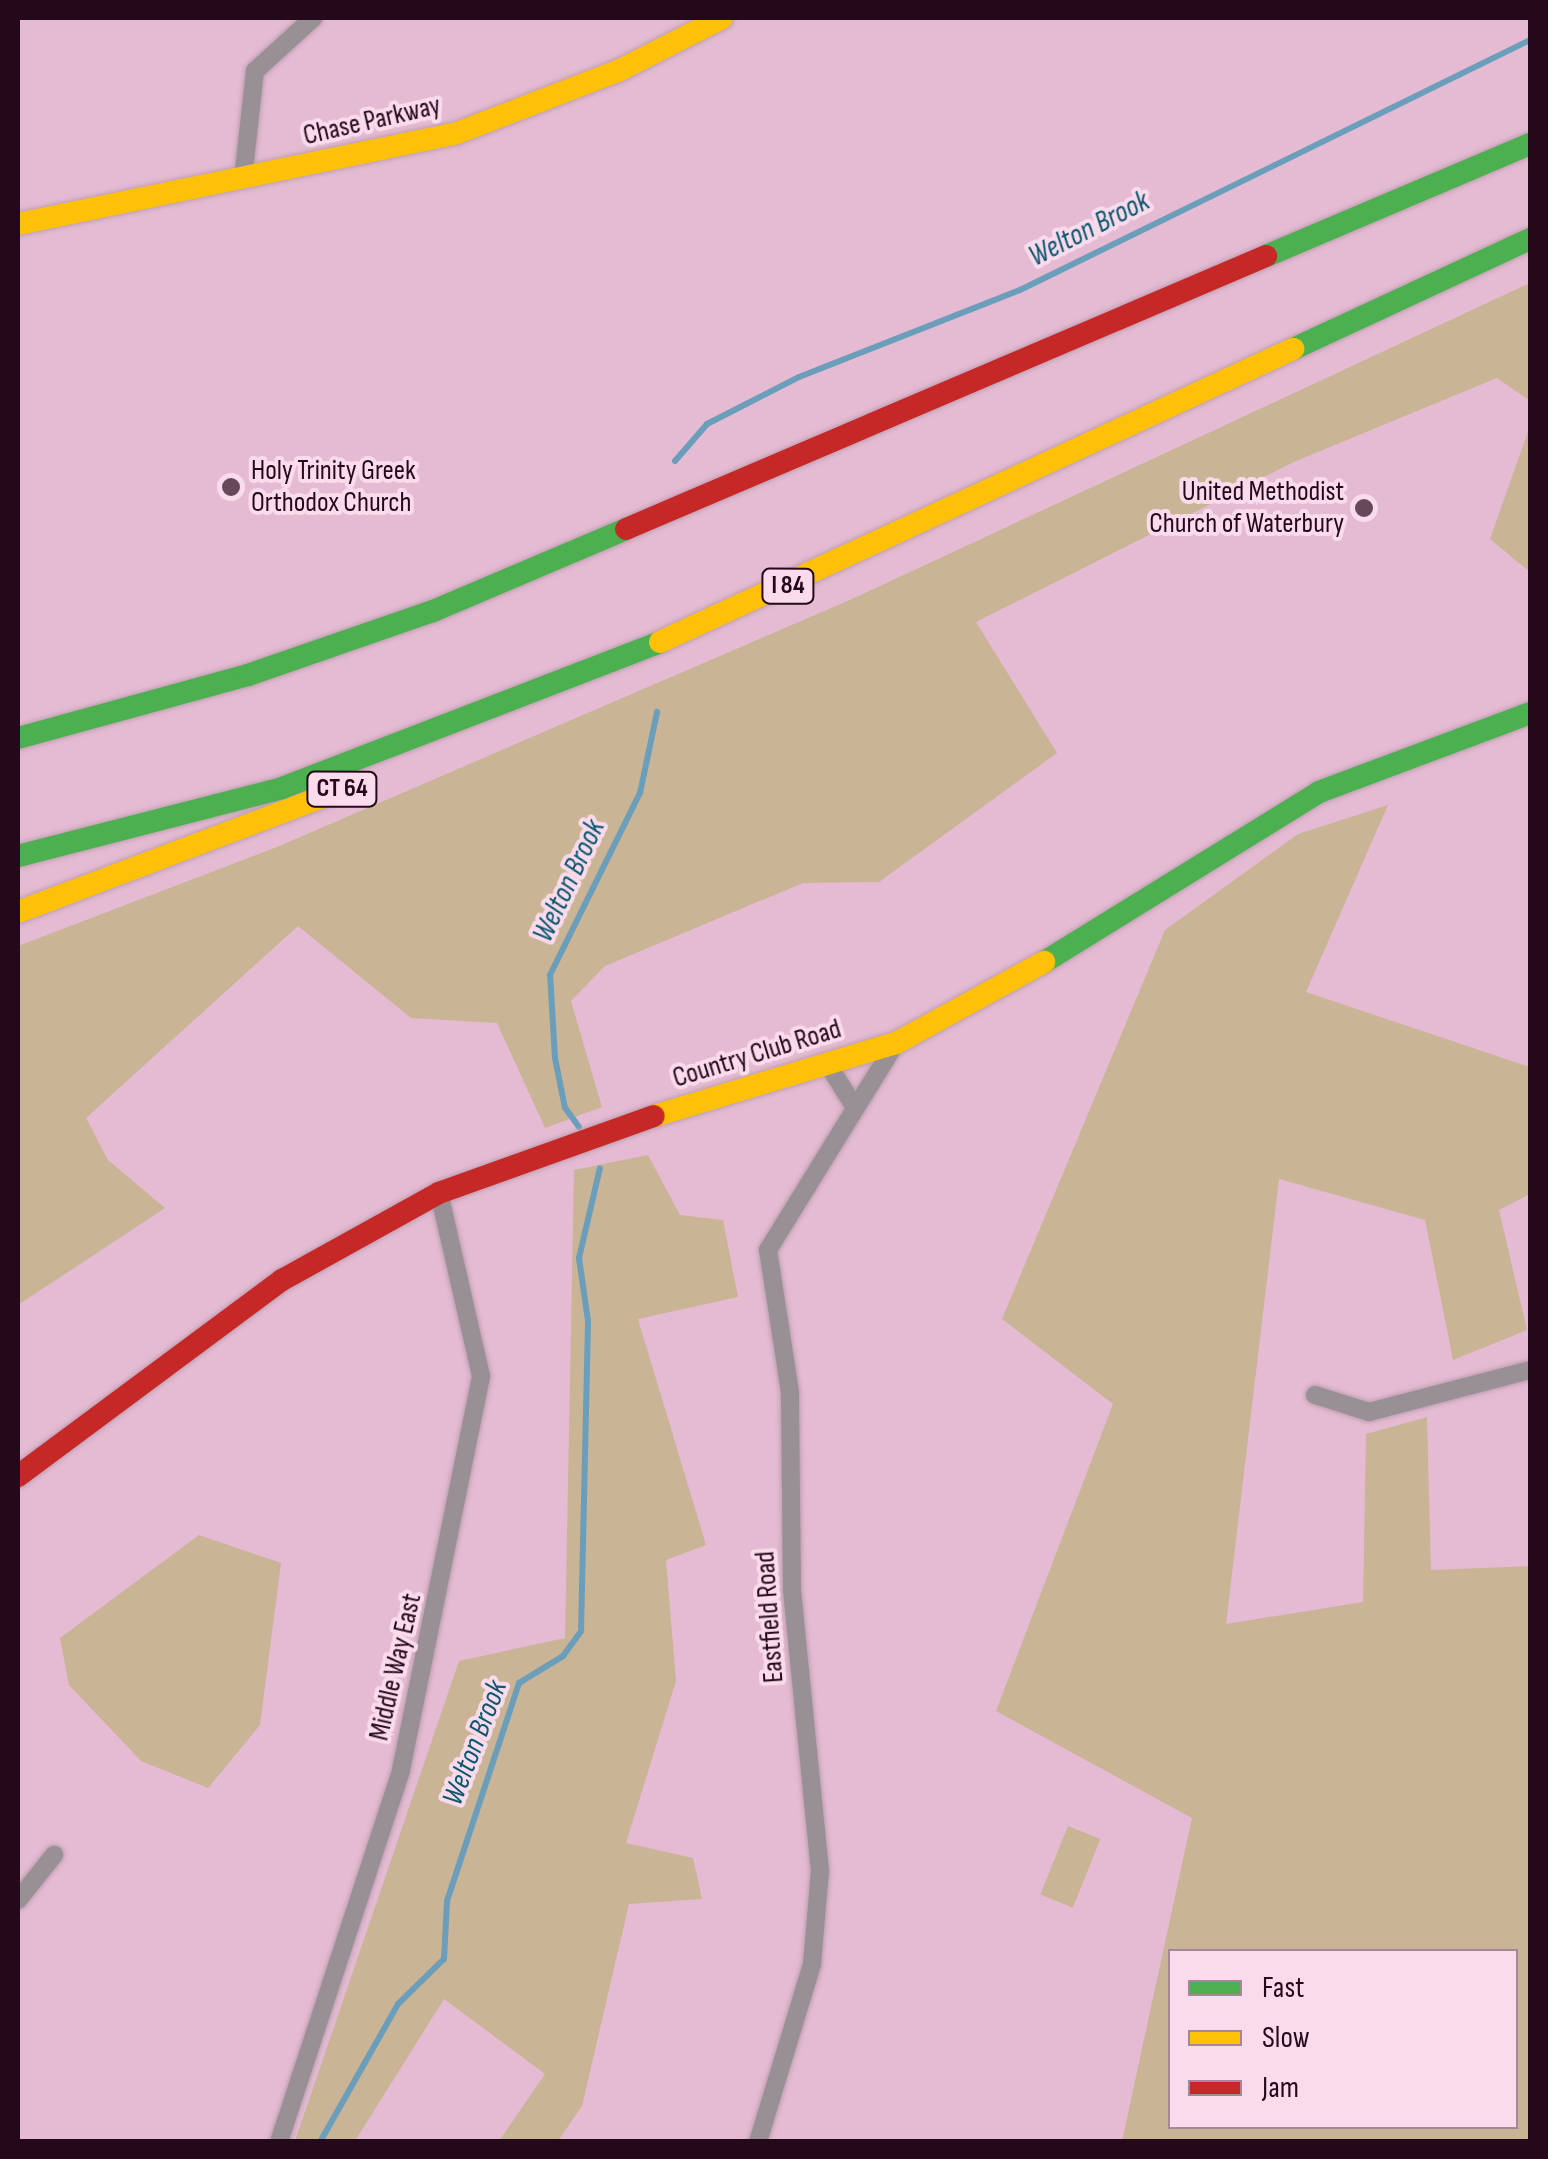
<!DOCTYPE html>
<style>
body{margin:0}
#map{position:relative;width:1548px;height:2159px;overflow:hidden;background:#e4bbd2;font-family:"Sofia Sans Condensed",sans-serif}
div>[style]{position:absolute}
.green>*{inset:0;background:#cab496;transform-origin:0 0}
.stream>*{height:6px;margin:-3px;padding:0 3px;transform-origin:3px;border-radius:3px;background:#6a9ebb}
.roads{filter:drop-shadow(0 0 2px #be9eb0) drop-shadow(0 0 2px #be9eb0)}
.street>*{height:18px;margin:-9px;padding:0 9px;transform-origin:9px;border-radius:9px;background:#999096}
.fast>*{height:22px;margin:-11px;padding:0 11px;transform-origin:11px;border-radius:11px;background:#4caf50}
.slow>*{height:22px;margin:-11px;padding:0 11px;transform-origin:11px;border-radius:11px;background:#ffc107}
.jam>*{height:22px;margin:-11px;padding:0 11px;transform-origin:11px;border-radius:11px;background:#c62828}
.dots>*{width:28px;height:28px;translate:-50% -50%;box-sizing:border-box;border:5px solid #fadbec;border-radius:50%}
span{translate:-50% -50%;white-space:nowrap;text-align:center;line-height:1.15;-webkit-text-stroke:8px #fadbec;paint-order:stroke}
.shield-label span{padding:2px 8px;background:#fadbec;border:2px solid;border-radius:8px;-webkit-text-stroke-width:0}
.shield-label{font-size:25px;color:#230919;font-weight:700}
.street-label{font-size:28px;color:#230919}
.poi-label{font-size:28px;color:#230919}
.left{translate:0 -50%;text-align:left}
.right{translate:-100% -50%;text-align:right}
.water-label{font-size:30px;color:#0d586f;font-style:italic}
.frame{position:absolute;inset:0;border:20px solid #230919;pointer-events:none}
.legend{position:absolute;left:1168px;top:1949px;width:350px;height:180px;box-sizing:border-box;background:#fadbec;border:2px solid #a48798;margin:0;padding:12px 18px;list-style:none;font-size:30px;color:#230919}
.legend li{display:flex;align-items:center;gap:20px;height:50px}
.legend b{width:50px;border:2px solid #a48798}
</style>
<div id="map">
<div class="green">
<i style="clip-path:polygon(1530px 283px,1530px 401px,1497px 378px,1296px 461px,976px 622px,1057px 753px,879px 882px,803px 883px,605px 966px,571px 1001px,602px 1107px,545px 1128px,497px 1023px,411px 1018px,298px 926px,86px 1118px,108px 1160px,165px 1208px,18px 1305px,18px 946px,277px 847px,852px 599px)"></i>
<i style="clip-path:polygon(1530px 426px,1530px 572px,1490px 539px)"></i>
<i style="clip-path:polygon(evenodd,1388px 805px,1306px 992px,1530px 1067px,1530px 1194px,1499px 1210px,1527px 1330px,1453px 1360px,1425px 1220px,1279px 1179px,1226px 1624px,1363px 1602px,1366px 1434px,1427px 1417px,1431px 1570px,1530px 1566px,1530px 2141px,1122px 2141px,1192px 1818px,996px 1711px,1113px 1404px,1002px 1319px,1165px 930px,1298px 834px,1388px 805px,1170px 1952px,1516px 1952px,1516px 2126px,1170px 2126px,1170px 1952px)"></i>
<i style="clip-path:polygon(648px 1155px,680px 1215px,723px 1220px,738px 1297px,638px 1319px,706px 1545px,666px 1560px,676px 1681px,626px 1843px,693px 1858px,702px 1899px,629px 1904px,582px 2106px,558px 2141px,499px 2141px,545px 2074px,444px 1999px,355px 2141px,295px 2141px,459px 1661px,565px 1638px,574px 1170px)"></i>
<i style="clip-path:polygon(199px 1535px,281px 1563px,260px 1725px,208px 1788px,141px 1761px,69px 1685px,60px 1638px)"></i>
<i style="left:1068px;top:1826px;width:35px;height:74px;rotate:22deg"></i>
</div>
<div class="stream">
<i style="left:675px;top:461px;width:49px;rotate:-49.1deg"></i>
<i style="left:707px;top:424px;width:103px;rotate:-27.1deg"></i>
<i style="left:799px;top:377px;width:238px;rotate:-21.5deg"></i>
<i style="left:1020px;top:290px;width:568px;rotate:-26.11deg"></i>
<i style="left:579px;top:1127px;width:24px;rotate:-126deg"></i>
<i style="left:565px;top:1108px;width:51px;rotate:-101.3deg"></i>
<i style="left:555px;top:1058px;width:83px;rotate:-93.4deg"></i>
<i style="left:550px;top:975px;width:203px;rotate:-63.7deg"></i>
<i style="left:640px;top:793px;width:83px;rotate:-78.1deg"></i>
<i style="left:320px;top:2142px;width:159px;rotate:-60.5deg"></i>
<i style="left:398px;top:2004px;width:64px;rotate:-44.4deg"></i>
<i style="left:444px;top:1959px;width:58px;rotate:-87deg"></i>
<i style="left:447px;top:1901px;width:230px;rotate:-71.7deg"></i>
<i style="left:519px;top:1683px;width:52px;rotate:-31.5deg"></i>
<i style="left:563px;top:1656px;width:31px;rotate:-54deg"></i>
<i style="left:581px;top:1631px;width:310px;rotate:-88.7deg"></i>
<i style="left:588px;top:1321px;width:64px;rotate:-98.1deg"></i>
<i style="left:579px;top:1258px;width:92px;rotate:-76.9deg"></i>
</div>
<div class="roads">
<div class="street">
<i style="left:243px;top:179px;width:109px;rotate:-83.7deg"></i>
<i style="left:255px;top:71px;width:79px;rotate:-42.4deg"></i>
<i style="left:827px;top:1063px;width:51px;rotate:57.9deg"></i>
<i style="left:1315px;top:1395px;width:57px;rotate:17.5deg"></i>
<i style="left:1369px;top:1412px;width:166px;rotate:-14.6deg"></i>
<i style="left:18px;top:1900px;width:58px;rotate:-51.3deg"></i>
<i style="left:279px;top:2142px;width:391px;rotate:-71.8deg"></i>
<i style="left:401px;top:1770px;width:402px;rotate:-78.5deg"></i>
<i style="left:481px;top:1376px;width:188px;rotate:-102.9deg"></i>
<i style="left:758px;top:2142px;width:186px;rotate:-73.1deg"></i>
<i style="left:812px;top:1964px;width:93px;rotate:-85.1deg"></i>
<i style="left:820px;top:1871px;width:282px;rotate:-95.7deg"></i>
<i style="left:792px;top:1590px;width:198px;rotate:-90.6deg"></i>
<i style="left:790px;top:1392px;width:144px;rotate:-98.8deg"></i>
<i style="left:768px;top:1250px;width:243px;rotate:-58.3deg"></i>
</div>
<div class="fast">
<i style="left:1266px;top:256px;width:287px;rotate:-23deg"></i>
<i style="left:1293px;top:349px;width:261px;rotate:-24.9deg"></i>
<i style="left:18px;top:738px;width:238px;rotate:-15.3deg"></i>
<i style="left:248px;top:675px;width:196px;rotate:-19.1deg"></i>
<i style="left:433px;top:611px;width:210px;rotate:-23deg"></i>
<i style="left:18px;top:856px;width:273px;rotate:-14.4deg"></i>
<i style="left:282px;top:788px;width:405px;rotate:-21.1deg"></i>
<i style="left:1044px;top:962px;width:323px;rotate:-31.7deg"></i>
<i style="left:1319px;top:792px;width:225px;rotate:-20.5deg"></i>
</div>
<div class="slow">
<i style="left:18px;top:224px;width:448px;rotate:-11.7deg"></i>
<i style="left:457px;top:133px;width:175px;rotate:-21.1deg"></i>
<i style="left:620px;top:70px;width:114px;rotate:-27deg"></i>
<i style="left:660px;top:642px;width:698px;rotate:-24.84deg"></i>
<i style="left:18px;top:912px;width:356px;rotate:-20.7deg"></i>
<i style="left:654px;top:1116px;width:253px;rotate:-16.8deg"></i>
<i style="left:896px;top:1043px;width:169px;rotate:-28.7deg"></i>
</div>
<div class="jam">
<i style="left:626px;top:529px;width:696px;rotate:-23.1deg"></i>
<i style="left:18px;top:1476px;width:329px;rotate:-36.6deg"></i>
<i style="left:282px;top:1280px;width:179px;rotate:-29deg"></i>
<i style="left:439px;top:1193px;width:228px;rotate:-19.7deg"></i>
</div>
</div>
<div class="dots">
<i style="left:231px;top:487px;background:#67475a"></i>
<i style="left:1364px;top:508px;background:#67475a"></i>
</div>
<div class="shield-label">
<span style="left:788px;top:586px">I 84</span>
<span style="left:342px;top:789px">CT 64</span>
</div>
<div class="street-label">
<span style="left:372px;top:121px;rotate:-13deg">Chase Parkway</span>
<span style="left:757px;top:1054px;rotate:-17deg">Country Club Road</span>
<span style="left:770px;top:1617px;rotate:-94deg">Eastfield Road</span>
<span style="left:396px;top:1667px;rotate:-77deg">Middle Way East</span>
</div>
<div class="poi-label">
<span class="left" style="left:251px;top:487px">Holy Trinity Greek<br>Orthodox Church</span>
<span class="right" style="left:1344px;top:508px">United Methodist<br>Church of Waterbury</span>
</div>
<div class="water-label">
<span style="left:1089px;top:229px;rotate:-27deg">Welton Brook</span>
<span style="left:569px;top:881px;rotate:-65deg">Welton Brook</span>
<span style="left:475px;top:1743px;rotate:-69deg">Welton Brook</span>
</div>
<div class="frame"></div>
<ul class="legend">
<li><b style="height:12px;background:#4caf50"></b>Fast</li>
<li><b style="height:12px;background:#ffc107"></b>Slow</li>
<li><b style="height:12px;background:#c62828"></b>Jam</li>
</ul>
</div>
